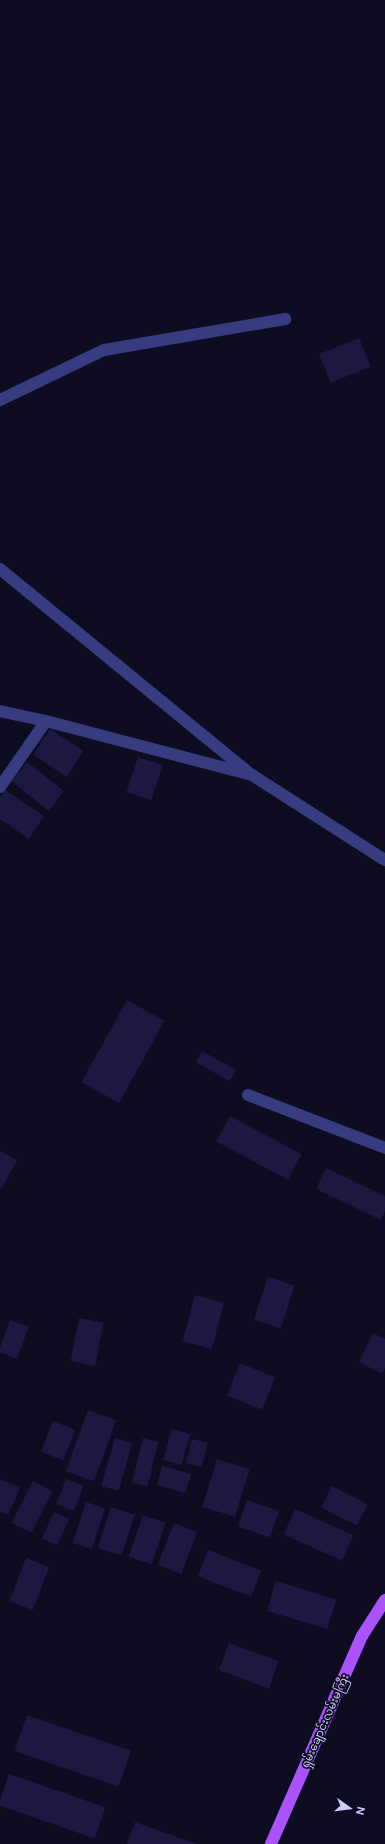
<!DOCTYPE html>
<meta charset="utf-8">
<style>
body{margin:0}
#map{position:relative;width:385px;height:1844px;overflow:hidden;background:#0d0c20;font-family:"DM Sans","Noto Sans Myanmar",sans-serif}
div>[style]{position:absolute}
.building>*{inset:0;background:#1c1841;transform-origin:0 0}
.minor>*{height:12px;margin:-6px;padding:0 6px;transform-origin:6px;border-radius:6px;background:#373c80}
.major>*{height:12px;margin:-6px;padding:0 6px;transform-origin:6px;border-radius:6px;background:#ab52ff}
span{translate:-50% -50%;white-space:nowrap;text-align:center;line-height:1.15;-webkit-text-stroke:3.5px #0d0c20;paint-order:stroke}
.street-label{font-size:11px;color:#cbcbff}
.north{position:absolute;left:329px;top:1788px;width:40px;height:40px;-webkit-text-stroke:3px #0d0c20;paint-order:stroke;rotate:104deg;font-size:11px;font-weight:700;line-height:16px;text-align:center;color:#cbcbff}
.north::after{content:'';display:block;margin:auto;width:14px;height:18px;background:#cbcbff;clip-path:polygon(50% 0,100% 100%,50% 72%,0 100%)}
</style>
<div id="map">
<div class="building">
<i style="left:359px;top:338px;width:31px;height:43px;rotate:68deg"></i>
<i style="left:50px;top:729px;width:40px;height:31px;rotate:33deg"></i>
<i style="left:138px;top:757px;width:26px;height:37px;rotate:18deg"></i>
<i style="left:27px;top:762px;width:47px;height:25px;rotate:38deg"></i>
<i style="clip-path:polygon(5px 790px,44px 816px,29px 839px,0 819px,0 798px)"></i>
<i style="left:127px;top:1000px;width:43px;height:94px;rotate:29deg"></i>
<i style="left:202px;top:1051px;width:39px;height:13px;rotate:29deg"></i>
<i style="left:230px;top:1116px;width:81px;height:29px;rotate:28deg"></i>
<i style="clip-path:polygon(0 1151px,17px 1160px,2px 1188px,0 1187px)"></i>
<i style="clip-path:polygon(326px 1168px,385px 1196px,385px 1211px,381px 1220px,316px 1189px)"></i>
<i style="left:268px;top:1277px;width:28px;height:45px;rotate:18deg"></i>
<i style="left:195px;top:1295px;width:30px;height:48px;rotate:15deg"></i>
<i style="left:79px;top:1318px;width:25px;height:44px;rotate:11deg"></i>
<i style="left:10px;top:1320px;width:20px;height:34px;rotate:20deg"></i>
<i style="clip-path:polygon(373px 1333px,385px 1339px,385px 1368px,382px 1374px,359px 1362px)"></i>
<i style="left:240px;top:1363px;width:38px;height:35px;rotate:22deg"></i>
<i style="left:88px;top:1410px;width:30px;height:65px;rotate:20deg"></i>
<i style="left:53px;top:1421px;width:24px;height:33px;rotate:22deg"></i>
<i style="left:172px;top:1429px;width:19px;height:32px;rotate:16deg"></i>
<i style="left:115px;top:1438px;width:18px;height:50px;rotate:16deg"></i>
<i style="left:143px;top:1438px;width:16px;height:46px;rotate:14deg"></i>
<i style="left:192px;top:1439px;width:16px;height:25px;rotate:14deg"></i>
<i style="left:217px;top:1459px;width:34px;height:50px;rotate:17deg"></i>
<i style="left:162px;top:1466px;width:30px;height:20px;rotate:15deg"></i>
<i style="clip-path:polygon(0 1479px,20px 1488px,8px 1515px,0 1512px)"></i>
<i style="left:66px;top:1479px;width:19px;height:27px;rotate:21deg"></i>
<i style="left:33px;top:1481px;width:22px;height:47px;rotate:27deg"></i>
<i style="left:332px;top:1486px;width:40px;height:24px;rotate:27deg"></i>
<i style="left:247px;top:1500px;width:34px;height:28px;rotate:19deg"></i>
<i style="left:86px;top:1502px;width:20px;height:43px;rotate:18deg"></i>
<i style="left:111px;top:1507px;width:25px;height:43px;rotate:18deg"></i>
<i style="left:295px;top:1509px;width:64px;height:28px;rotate:24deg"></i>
<i style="left:54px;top:1512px;width:17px;height:29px;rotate:25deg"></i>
<i style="left:143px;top:1515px;width:24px;height:44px;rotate:19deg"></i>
<i style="left:174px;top:1523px;width:25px;height:45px;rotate:21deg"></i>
<i style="left:208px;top:1550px;width:57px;height:28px;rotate:21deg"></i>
<i style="left:26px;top:1558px;width:25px;height:46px;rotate:21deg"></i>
<i style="left:276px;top:1581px;width:63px;height:31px;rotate:17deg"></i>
<i style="left:229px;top:1643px;width:53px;height:29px;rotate:20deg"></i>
<i style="left:27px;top:1715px;width:110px;height:38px;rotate:19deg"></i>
<i style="left:9px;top:1774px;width:102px;height:33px;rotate:19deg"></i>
<i style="clip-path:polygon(135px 1822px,197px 1844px,127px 1844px)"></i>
</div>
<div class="minor">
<i style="left:0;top:400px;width:115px;rotate:-25.7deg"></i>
<i style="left:104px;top:350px;width:184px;rotate:-9.7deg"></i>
<i style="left:0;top:569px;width:320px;rotate:39.3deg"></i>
<i style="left:0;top:711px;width:47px;rotate:12.3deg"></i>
<i style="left:46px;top:721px;width:213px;rotate:14.7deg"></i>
<i style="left:252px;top:775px;width:158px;rotate:32.6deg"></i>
<i style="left:0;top:787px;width:80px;rotate:-55.1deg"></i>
<i style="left:248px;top:1095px;width:147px;rotate:21.1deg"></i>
</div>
<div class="major">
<i style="left:271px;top:1844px;width:227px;rotate:-66.4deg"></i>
<i style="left:362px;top:1636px;width:43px;rotate:-57.4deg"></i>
</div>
<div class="street-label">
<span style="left:325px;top:1721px;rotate:-66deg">ရှမ်းချောင်းလမ်းမကြီး</span>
</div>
<div class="north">N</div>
</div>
